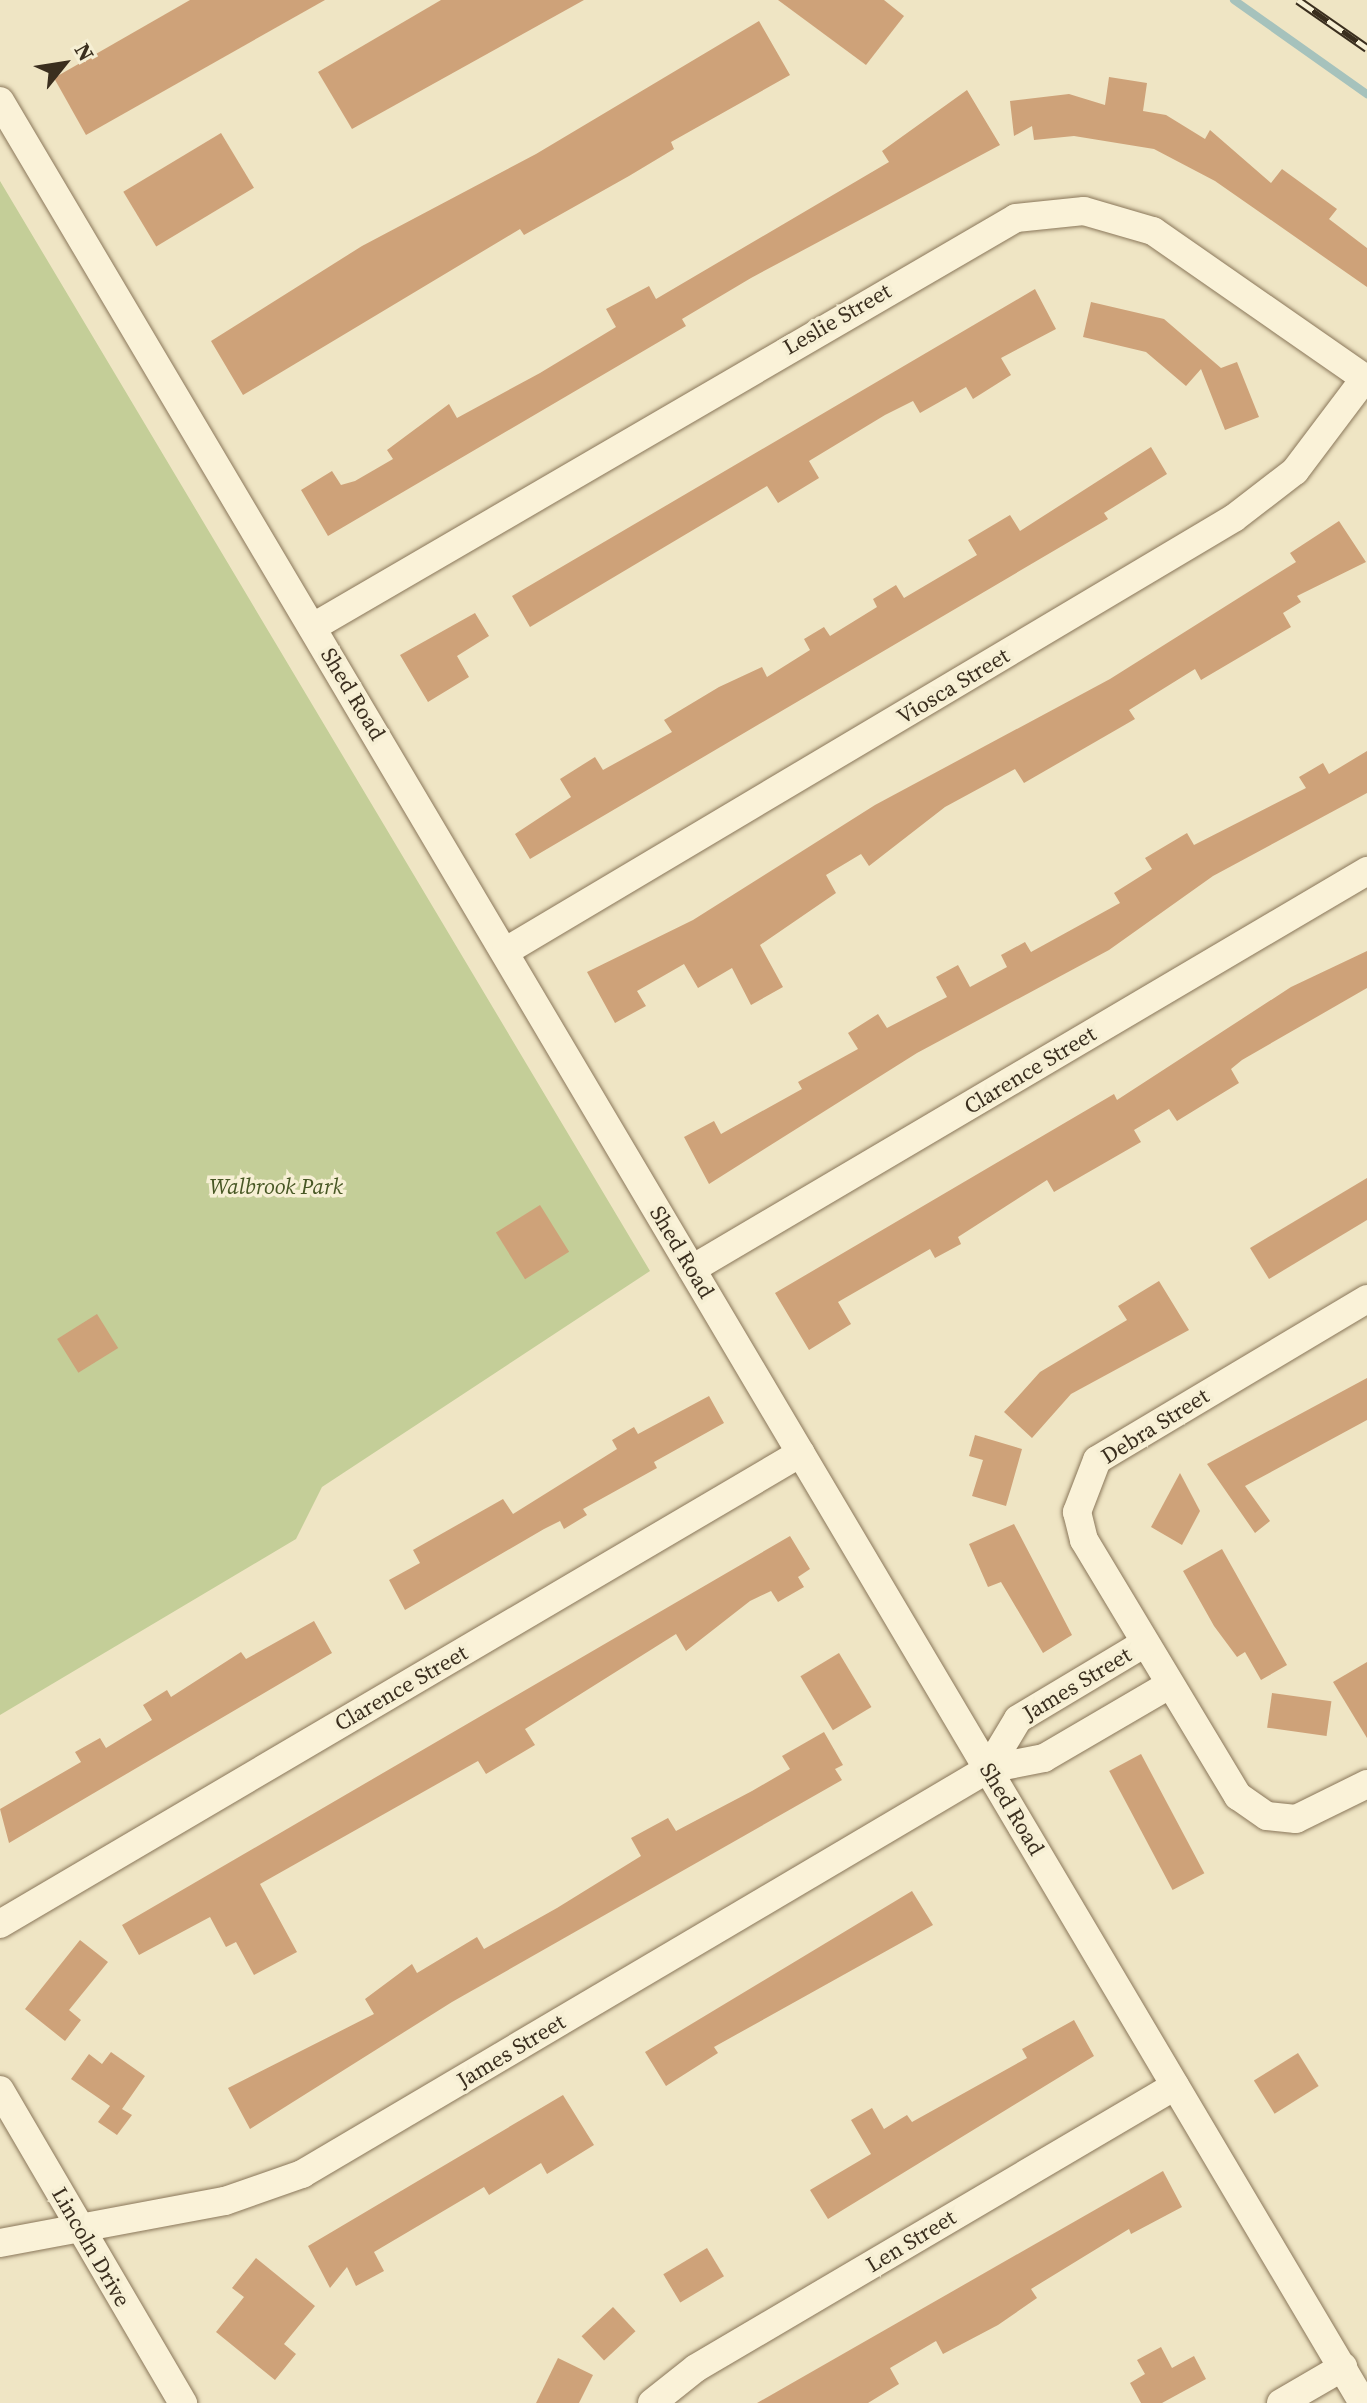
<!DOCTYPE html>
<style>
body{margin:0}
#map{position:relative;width:1367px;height:2403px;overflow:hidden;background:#efe5c4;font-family:"Source Serif 4",serif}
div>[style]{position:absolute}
.green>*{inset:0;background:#c4ce98}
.stream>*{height:8px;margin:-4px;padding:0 4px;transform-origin:4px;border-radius:4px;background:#a6c2bc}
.building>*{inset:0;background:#cea279;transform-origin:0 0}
.roads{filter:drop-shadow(0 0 2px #8a775a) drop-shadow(0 0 2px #8a775a)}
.minor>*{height:28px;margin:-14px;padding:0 14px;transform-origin:14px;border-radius:14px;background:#faf2d8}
.rail>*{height:9px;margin-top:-4.5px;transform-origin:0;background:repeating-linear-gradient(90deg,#f6efd4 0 18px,#3a2e1e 0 36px);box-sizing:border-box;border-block:2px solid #3a2e1e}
span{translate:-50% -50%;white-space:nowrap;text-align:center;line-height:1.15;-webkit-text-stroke:7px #f6efd4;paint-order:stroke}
.street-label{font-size:22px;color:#3a2e1e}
.park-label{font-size:22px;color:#475724;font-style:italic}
.north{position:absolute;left:24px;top:24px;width:80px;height:80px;-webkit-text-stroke:6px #f6efd4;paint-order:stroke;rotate:60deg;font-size:22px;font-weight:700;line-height:32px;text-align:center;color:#3a2e1e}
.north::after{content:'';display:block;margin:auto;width:28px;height:36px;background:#3a2e1e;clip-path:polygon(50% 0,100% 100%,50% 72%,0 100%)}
</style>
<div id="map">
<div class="green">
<i style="clip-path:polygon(0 181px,650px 1271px,322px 1487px,296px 1539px,0 1715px)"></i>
</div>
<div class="stream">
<i style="left:1234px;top:0;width:163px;rotate:35.3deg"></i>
</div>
<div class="building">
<i style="clip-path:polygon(190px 0,325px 0,86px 135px,54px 78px)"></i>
<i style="clip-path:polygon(441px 0,584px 0,352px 129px,318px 72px)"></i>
<i style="clip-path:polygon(778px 0,884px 0,904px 16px,866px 65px)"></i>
<i style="clip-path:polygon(759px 21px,790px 75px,671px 142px,674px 149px,629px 176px,524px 235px,520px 229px,243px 395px,211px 341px,362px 246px,536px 154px)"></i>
<i style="clip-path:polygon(1109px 77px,1147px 83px,1143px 111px,1166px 115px,1205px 139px,1210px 130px,1271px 183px,1282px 169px,1337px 209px,1329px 219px,1367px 248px,1367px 287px,1215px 181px,1154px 149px,1074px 136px,1034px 140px,1032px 126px,1014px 136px,1010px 101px,1069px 94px,1105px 105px)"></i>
<i style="clip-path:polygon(967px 90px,1000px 145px,751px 278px,682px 319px,686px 326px,328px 536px,301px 490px,332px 471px,341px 485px,355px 481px,393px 459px,387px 450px,449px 404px,457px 418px,540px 373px,616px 327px,606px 309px,649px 286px,656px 299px,889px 162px,882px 151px)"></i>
<i style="left:221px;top:133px;width:64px;height:114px;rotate:59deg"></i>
<i style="clip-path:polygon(1035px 289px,1056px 329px,1001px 358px,1011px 375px,973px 399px,966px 387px,920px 413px,913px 401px,885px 415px,809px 461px,819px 478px,778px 503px,767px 486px,530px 627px,512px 596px)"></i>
<i style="clip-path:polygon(1091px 302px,1164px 319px,1221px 368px,1237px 362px,1259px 417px,1225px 430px,1201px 369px,1186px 386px,1146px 352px,1083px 337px)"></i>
<i style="clip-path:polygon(1151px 447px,1167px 474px,1104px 513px,1108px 519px,530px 859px,515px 834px,571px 797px,560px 779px,595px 757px,603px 770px,672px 732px,664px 720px,719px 687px,762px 667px,767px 677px,810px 650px,804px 639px,824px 627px,830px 636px,877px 607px,873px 599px,896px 585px,904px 598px,977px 555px,968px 540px,1010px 515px,1020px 531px)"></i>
<i style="clip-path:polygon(1339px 521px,1366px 562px,1297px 596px,1301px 602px,1283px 613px,1291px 627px,1201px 680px,1195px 669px,1129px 710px,1135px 719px,1024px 783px,1015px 769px,945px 807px,869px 866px,861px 854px,826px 875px,836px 893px,760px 945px,783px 987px,751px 1005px,732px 968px,698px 988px,684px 964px,637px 991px,646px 1006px,615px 1023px,587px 972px,693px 920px,875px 805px,1110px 679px,1296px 562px,1290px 553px)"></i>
<i style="clip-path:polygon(475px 613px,489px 636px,457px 656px,469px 677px,428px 702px,400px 655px)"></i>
<i style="clip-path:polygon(1367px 751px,1367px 793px,1213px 876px,1109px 950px,917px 1053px,709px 1184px,684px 1137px,714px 1121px,721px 1134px,802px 1089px,798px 1082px,858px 1049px,848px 1033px,878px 1014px,887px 1028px,947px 997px,936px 977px,958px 965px,970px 987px,1007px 967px,1001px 955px,1025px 942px,1031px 952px,1120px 903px,1114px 893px,1152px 869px,1145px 858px,1187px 833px,1194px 845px,1306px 788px,1299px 777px,1323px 763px,1329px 774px)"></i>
<i style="clip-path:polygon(1367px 951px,1367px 988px,1242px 1060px,1231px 1069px,1239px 1083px,1177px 1121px,1169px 1109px,1134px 1130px,1141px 1142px,1054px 1192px,1047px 1180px,958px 1237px,961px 1244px,935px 1258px,930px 1249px,838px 1302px,851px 1324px,809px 1350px,775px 1293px,1114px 1094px,1117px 1100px,1291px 987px)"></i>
<i style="clip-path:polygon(1367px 1178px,1367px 1220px,1269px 1279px,1250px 1248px)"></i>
<i style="left:540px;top:1205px;width:55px;height:52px;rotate:58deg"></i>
<i style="clip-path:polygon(1159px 1281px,1189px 1330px,1071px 1394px,1032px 1438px,1004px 1412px,1040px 1372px,1127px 1320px,1118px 1306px)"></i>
<i style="left:97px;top:1314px;width:40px;height:47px;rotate:58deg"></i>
<i style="clip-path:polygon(1367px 1378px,1367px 1420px,1245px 1486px,1270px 1521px,1255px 1533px,1207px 1464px)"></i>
<i style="clip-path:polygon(709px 1396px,724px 1423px,654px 1462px,657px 1468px,583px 1509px,587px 1515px,564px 1529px,560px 1521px,544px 1529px,405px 1610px,389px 1580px,420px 1563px,413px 1550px,503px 1499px,513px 1514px,617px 1449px,612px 1440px,634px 1427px,638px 1434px)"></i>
<i style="clip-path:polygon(975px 1435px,1022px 1449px,1006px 1506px,972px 1496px,983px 1460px,969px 1456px)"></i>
<i style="clip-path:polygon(1180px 1473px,1200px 1511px,1182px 1545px,1151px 1527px)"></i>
<i style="clip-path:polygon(1014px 1524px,1072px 1635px,1043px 1653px,1001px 1582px,988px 1587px,969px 1544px)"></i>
<i style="clip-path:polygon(790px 1536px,810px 1569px,798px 1577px,804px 1587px,778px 1602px,771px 1591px,750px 1601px,686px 1651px,676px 1634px,525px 1729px,535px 1745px,486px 1774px,478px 1761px,260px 1884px,297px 1952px,254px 1975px,236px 1942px,226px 1947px,210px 1917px,139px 1955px,122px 1925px)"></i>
<i style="clip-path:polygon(1222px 1549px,1287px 1665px,1261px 1680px,1245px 1652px,1237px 1657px,1214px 1626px,1183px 1571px)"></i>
<i style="clip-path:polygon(314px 1621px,332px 1653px,9px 1843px,0 1809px,81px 1762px,75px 1752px,100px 1738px,106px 1748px,152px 1720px,143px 1705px,167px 1690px,171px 1697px,241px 1652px,246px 1659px)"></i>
<i style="left:839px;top:1653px;width:63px;height:45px;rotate:59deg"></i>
<i style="clip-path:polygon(1367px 1662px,1367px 1738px,1333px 1682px)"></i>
<i style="left:1272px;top:1693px;width:60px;height:35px;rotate:8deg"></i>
<i style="clip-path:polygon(824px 1732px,843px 1765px,835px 1769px,842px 1780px,452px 2002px,250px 2129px,228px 2088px,374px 2014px,365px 1999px,412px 1964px,417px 1973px,477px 1937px,484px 1949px,557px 1908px,641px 1856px,631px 1838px,668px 1818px,676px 1831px,752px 1791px,790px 1769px,782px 1756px)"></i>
<i style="left:1141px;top:1754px;width:135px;height:36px;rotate:62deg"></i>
<i style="clip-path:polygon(912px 1891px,933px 1925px,714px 2047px,718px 2053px,666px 2086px,645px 2052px)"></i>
<i style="clip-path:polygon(80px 1940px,108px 1962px,69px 2010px,81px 2020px,65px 2041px,25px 2009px)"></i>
<i style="clip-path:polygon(1074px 2020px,1094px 2056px,828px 2219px,810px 2190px,871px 2154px,851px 2120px,872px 2108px,884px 2129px,907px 2115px,912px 2122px,1027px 2058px,1022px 2049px)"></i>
<i style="clip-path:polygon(111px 2052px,145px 2076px,122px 2109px,132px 2115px,117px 2135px,98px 2122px,110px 2106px,71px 2079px,89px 2054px,102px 2064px)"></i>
<i style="left:1298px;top:2053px;width:39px;height:52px;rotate:58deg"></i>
<i style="clip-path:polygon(563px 2095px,594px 2145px,547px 2174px,541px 2163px,489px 2195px,484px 2187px,374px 2252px,384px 2271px,356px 2286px,347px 2267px,330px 2288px,308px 2246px)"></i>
<i style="clip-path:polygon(1163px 2171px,1182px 2207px,1131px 2234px,1129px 2229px,1031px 2289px,1037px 2298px,998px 2325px,943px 2354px,936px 2341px,890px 2368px,899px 2384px,868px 2403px,757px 2403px)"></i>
<i style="left:707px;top:2248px;width:33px;height:51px;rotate:59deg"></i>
<i style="clip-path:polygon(256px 2258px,315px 2306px,284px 2344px,296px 2354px,275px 2380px,216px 2332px,244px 2297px,232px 2288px)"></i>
<i style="left:613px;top:2307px;width:33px;height:43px;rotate:47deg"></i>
<i style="clip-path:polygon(1161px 2347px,1172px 2368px,1194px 2356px,1206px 2379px,1162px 2403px,1141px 2403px,1130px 2383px,1145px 2374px,1137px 2360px)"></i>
<i style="clip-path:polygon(558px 2358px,593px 2375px,579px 2403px,536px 2403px)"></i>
</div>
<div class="roads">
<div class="minor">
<i style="left:0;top:101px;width:2675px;rotate:59.37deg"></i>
<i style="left:313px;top:627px;width:813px;rotate:-30.19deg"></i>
<i style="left:1016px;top:218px;width:68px;rotate:-5.9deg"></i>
<i style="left:1084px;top:211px;width:72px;rotate:16.2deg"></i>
<i style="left:1153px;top:231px;width:261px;rotate:34.8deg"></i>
<i style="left:506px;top:951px;width:847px;rotate:-30.74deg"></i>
<i style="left:1234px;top:518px;width:77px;rotate:-37.6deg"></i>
<i style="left:1295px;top:471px;width:116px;rotate:-53deg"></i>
<i style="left:692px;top:1269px;width:784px;rotate:-30.52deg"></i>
<i style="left:1367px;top:1299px;width:314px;rotate:149.2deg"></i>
<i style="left:1097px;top:1460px;width:56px;rotate:111deg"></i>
<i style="left:1077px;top:1512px;width:29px;rotate:76deg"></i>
<i style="left:1084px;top:1540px;width:299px;rotate:59deg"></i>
<i style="left:1238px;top:1796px;width:35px;rotate:35deg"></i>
<i style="left:1267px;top:1816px;width:29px;rotate:6deg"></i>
<i style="left:1296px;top:1819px;width:79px;rotate:-26.2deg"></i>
<i style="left:988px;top:1769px;width:58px;rotate:-59deg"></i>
<i style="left:1018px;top:1719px;width:148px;rotate:-30.9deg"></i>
<i style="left:0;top:1924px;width:929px;rotate:-30.46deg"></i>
<i style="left:0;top:2090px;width:363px;rotate:59.7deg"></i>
<i style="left:0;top:2243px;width:229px;rotate:-10.6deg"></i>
<i style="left:225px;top:2201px;width:82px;rotate:-19.3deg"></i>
<i style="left:302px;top:2174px;width:797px;rotate:-30.56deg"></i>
<i style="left:988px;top:1769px;width:57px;rotate:-11.1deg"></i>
<i style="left:1044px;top:1758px;width:145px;rotate:-30.3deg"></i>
<i style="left:652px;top:2403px;width:56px;rotate:-38.5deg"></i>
<i style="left:696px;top:2368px;width:556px;rotate:-30.49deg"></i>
<i style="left:1281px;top:2403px;width:72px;rotate:-30.1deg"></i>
</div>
</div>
<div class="rail">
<i style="left:1298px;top:0;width:84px;rotate:34.8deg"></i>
</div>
<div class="street-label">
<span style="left:837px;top:319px;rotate:-30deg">Leslie Street</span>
<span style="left:953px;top:686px;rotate:-31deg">Viosca Street</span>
<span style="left:353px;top:694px;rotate:59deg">Shed Road</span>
<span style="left:1030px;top:1070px;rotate:-31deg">Clarence Street</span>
<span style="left:682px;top:1252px;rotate:59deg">Shed Road</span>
<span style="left:1155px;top:1426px;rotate:-32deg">Debra Street</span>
<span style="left:1077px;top:1684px;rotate:-31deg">James Street</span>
<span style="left:401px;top:1688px;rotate:-30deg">Clarence Street</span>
<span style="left:1012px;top:1809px;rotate:59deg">Shed Road</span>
<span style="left:511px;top:2051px;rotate:-31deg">James Street</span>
<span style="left:911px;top:2241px;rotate:-31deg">Len Street</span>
<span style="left:91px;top:2247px;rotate:60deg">Lincoln Drive</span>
</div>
<div class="park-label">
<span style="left:276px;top:1187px">Walbrook Park</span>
</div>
<div class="north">N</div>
</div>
